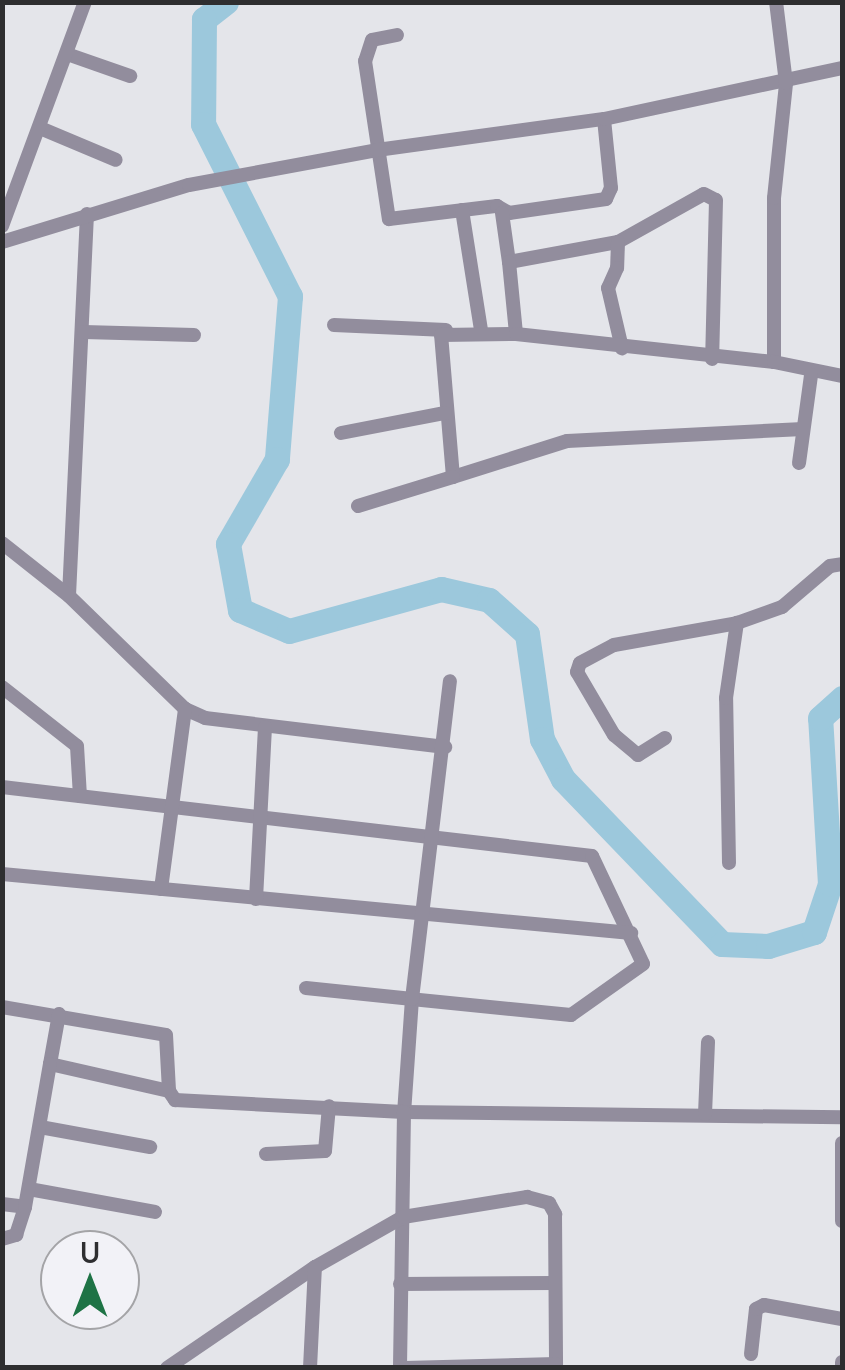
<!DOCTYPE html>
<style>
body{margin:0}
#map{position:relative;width:845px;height:1370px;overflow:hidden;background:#e4e5ea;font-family:Manrope,sans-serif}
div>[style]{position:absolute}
.river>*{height:25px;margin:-12.5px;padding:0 12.5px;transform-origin:12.5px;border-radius:12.5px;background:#9cc8dc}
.minor>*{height:14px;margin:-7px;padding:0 7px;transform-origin:7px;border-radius:7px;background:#928d9d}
span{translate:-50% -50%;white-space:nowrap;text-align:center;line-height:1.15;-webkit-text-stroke:8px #f2f2f7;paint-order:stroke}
.frame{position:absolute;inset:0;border:5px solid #2e2e30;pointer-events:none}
.north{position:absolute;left:40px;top:1230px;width:100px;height:100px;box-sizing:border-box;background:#f2f2f7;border:2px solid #a4a4a7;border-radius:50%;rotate:0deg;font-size:28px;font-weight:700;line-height:40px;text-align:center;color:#2e2e30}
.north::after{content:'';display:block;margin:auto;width:35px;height:45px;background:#1e7345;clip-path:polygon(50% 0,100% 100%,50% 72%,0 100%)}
</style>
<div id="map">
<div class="river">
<i style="left:226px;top:2px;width:28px;rotate:142deg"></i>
<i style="left:204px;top:19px;width:105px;rotate:90.5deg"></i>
<i style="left:203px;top:124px;width:193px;rotate:63.2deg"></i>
<i style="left:290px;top:296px;width:164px;rotate:94.6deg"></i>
<i style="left:277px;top:459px;width:98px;rotate:120deg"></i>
<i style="left:228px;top:544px;width:67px;rotate:79.7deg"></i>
<i style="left:240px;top:610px;width:53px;rotate:23.2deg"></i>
<i style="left:289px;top:631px;width:158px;rotate:-15.4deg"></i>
<i style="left:441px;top:589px;width:49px;rotate:12.9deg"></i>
<i style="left:489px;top:600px;width:51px;rotate:41.8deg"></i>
<i style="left:527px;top:634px;width:106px;rotate:81.9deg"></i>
<i style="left:542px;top:739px;width:45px;rotate:62.3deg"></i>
<i style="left:563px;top:779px;width:229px;rotate:46.1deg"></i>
<i style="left:722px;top:944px;width:46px;rotate:2.5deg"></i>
<i style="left:768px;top:946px;width:48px;rotate:-16.9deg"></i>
<i style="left:814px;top:932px;width:51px;rotate:-71.6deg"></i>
<i style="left:830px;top:884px;width:166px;rotate:-93.4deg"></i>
<i style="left:820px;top:718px;width:30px;rotate:-42deg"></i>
</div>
<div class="minor">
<i style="left:397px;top:35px;width:25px;rotate:169deg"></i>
<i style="left:372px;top:40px;width:22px;rotate:108deg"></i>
<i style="left:365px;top:61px;width:160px;rotate:81.4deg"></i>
<i style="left:389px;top:219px;width:109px;rotate:-6.9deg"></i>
<i style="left:497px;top:206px;width:14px;rotate:30deg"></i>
<i style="left:509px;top:213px;width:98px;rotate:-8.2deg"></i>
<i style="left:606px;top:199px;width:12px;rotate:-66deg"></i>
<i style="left:611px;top:188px;width:69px;rotate:-95.8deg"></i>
<i style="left:67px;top:54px;width:67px;rotate:19.2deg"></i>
<i style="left:40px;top:128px;width:82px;rotate:22.8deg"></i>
<i style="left:462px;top:210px;width:121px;rotate:81deg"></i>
<i style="left:502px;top:213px;width:49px;rotate:81.9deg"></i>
<i style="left:509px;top:262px;width:111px;rotate:-10.4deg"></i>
<i style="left:618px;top:242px;width:98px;rotate:-29.2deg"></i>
<i style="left:704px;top:194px;width:13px;rotate:27deg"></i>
<i style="left:716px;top:200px;width:159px;rotate:91.4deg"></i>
<i style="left:87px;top:214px;width:382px;rotate:92.7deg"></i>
<i style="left:69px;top:596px;width:162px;rotate:44.2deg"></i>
<i style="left:185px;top:709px;width:22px;rotate:24deg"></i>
<i style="left:205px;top:718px;width:242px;rotate:6.9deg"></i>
<i style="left:2px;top:226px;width:239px;rotate:-69.7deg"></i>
<i style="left:2px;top:242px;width:195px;rotate:-17deg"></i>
<i style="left:189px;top:185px;width:191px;rotate:-10.5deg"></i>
<i style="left:377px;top:150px;width:229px;rotate:-7.8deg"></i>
<i style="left:604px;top:119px;width:243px;rotate:-12.1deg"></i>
<i style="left:618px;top:242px;width:26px;rotate:92deg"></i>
<i style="left:617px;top:268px;width:22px;rotate:114deg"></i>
<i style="left:608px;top:288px;width:62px;rotate:76.9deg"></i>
<i style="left:509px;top:262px;width:72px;rotate:84.4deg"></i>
<i style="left:334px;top:325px;width:112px;rotate:2.6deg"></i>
<i style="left:84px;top:332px;width:110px;rotate:1.6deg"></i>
<i style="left:774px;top:362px;width:164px;rotate:-90deg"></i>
<i style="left:774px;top:198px;width:116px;rotate:-84deg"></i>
<i style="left:786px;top:83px;width:82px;rotate:-97deg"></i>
<i style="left:803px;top:429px;width:236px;rotate:177.1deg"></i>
<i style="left:567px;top:441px;width:120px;rotate:162.5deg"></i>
<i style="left:453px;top:477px;width:143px;rotate:-94.8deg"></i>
<i style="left:441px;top:335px;width:75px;rotate:-0.8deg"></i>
<i style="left:516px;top:334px;width:260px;rotate:6.2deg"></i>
<i style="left:774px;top:362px;width:69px;rotate:11.6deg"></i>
<i style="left:341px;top:433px;width:106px;rotate:-10.9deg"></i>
<i style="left:799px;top:463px;width:89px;rotate:-82.2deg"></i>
<i style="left:358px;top:506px;width:99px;rotate:-17deg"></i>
<i style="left:2px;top:543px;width:85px;rotate:38.3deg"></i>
<i style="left:2px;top:687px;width:95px;rotate:38.2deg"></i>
<i style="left:77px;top:746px;width:50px;rotate:86.6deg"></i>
<i style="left:665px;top:738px;width:32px;rotate:148deg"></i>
<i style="left:638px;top:755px;width:31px;rotate:-140deg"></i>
<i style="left:614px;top:735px;width:73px;rotate:-120.4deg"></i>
<i style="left:577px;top:672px;width:9px;rotate:-72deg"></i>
<i style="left:580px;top:663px;width:38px;rotate:-28deg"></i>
<i style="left:614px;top:645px;width:125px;rotate:-10.1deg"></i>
<i style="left:737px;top:623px;width:48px;rotate:-19.6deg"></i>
<i style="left:782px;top:607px;width:63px;rotate:-40.5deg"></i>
<i style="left:830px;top:566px;width:12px;rotate:-9deg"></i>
<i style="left:2px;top:787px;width:594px;rotate:6.67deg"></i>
<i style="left:592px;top:856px;width:119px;rotate:64.7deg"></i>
<i style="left:643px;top:964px;width:88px;rotate:144.7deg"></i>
<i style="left:571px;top:1015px;width:160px;rotate:-174.3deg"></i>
<i style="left:412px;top:999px;width:113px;rotate:94deg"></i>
<i style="left:404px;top:1112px;width:438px;rotate:0.7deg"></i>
<i style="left:729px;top:863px;width:165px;rotate:-91deg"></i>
<i style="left:726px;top:698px;width:76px;rotate:-81.7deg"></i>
<i style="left:2px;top:874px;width:632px;rotate:5.36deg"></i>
<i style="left:161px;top:889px;width:182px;rotate:-82.4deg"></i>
<i style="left:256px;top:899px;width:172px;rotate:-87deg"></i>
<i style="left:306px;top:988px;width:107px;rotate:5.9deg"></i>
<i style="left:412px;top:999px;width:320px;rotate:-83.2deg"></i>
<i style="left:2px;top:1007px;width:166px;rotate:9.7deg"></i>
<i style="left:166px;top:1035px;width:56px;rotate:86.9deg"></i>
<i style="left:169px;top:1091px;width:11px;rotate:56deg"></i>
<i style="left:175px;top:1100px;width:229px;rotate:3deg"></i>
<i style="left:404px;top:1112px;width:256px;rotate:90.9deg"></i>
<i style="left:59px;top:1014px;width:51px;rotate:100.2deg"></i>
<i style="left:50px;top:1064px;width:122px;rotate:12.8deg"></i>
<i style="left:705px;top:1114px;width:72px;rotate:-87.6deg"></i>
<i style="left:40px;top:1127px;width:112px;rotate:10.3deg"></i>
<i style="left:842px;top:1143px;width:78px;rotate:90deg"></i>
<i style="left:266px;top:1154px;width:59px;rotate:-2.9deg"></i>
<i style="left:325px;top:1151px;width:45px;rotate:-84.9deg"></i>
<i style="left:29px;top:1189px;width:128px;rotate:10.3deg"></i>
<i style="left:2px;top:1204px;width:23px;rotate:7deg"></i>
<i style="left:2px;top:1239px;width:15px;rotate:-16deg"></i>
<i style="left:16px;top:1235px;width:29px;rotate:-72deg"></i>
<i style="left:25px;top:1207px;width:145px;rotate:-80.1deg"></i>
<i style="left:400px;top:1284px;width:155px;rotate:-0.4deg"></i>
<i style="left:751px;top:1354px;width:45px;rotate:-83.7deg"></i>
<i style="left:756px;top:1309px;width:9px;rotate:-27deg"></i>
<i style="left:764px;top:1305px;width:79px;rotate:10.2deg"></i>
<i style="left:167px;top:1368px;width:179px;rotate:-34.3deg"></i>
<i style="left:315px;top:1267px;width:101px;rotate:-29.6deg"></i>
<i style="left:403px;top:1217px;width:126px;rotate:-9.2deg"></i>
<i style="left:527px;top:1197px;width:23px;rotate:15deg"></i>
<i style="left:549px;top:1203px;width:13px;rotate:61deg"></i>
<i style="left:555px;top:1214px;width:154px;rotate:89.6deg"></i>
<i style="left:310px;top:1368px;width:101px;rotate:-87.2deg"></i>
<i style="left:405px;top:1368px;width:151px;rotate:-1.5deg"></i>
<i style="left:842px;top:1368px;width:6px;rotate:-90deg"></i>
</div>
<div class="frame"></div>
<div class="north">U</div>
</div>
